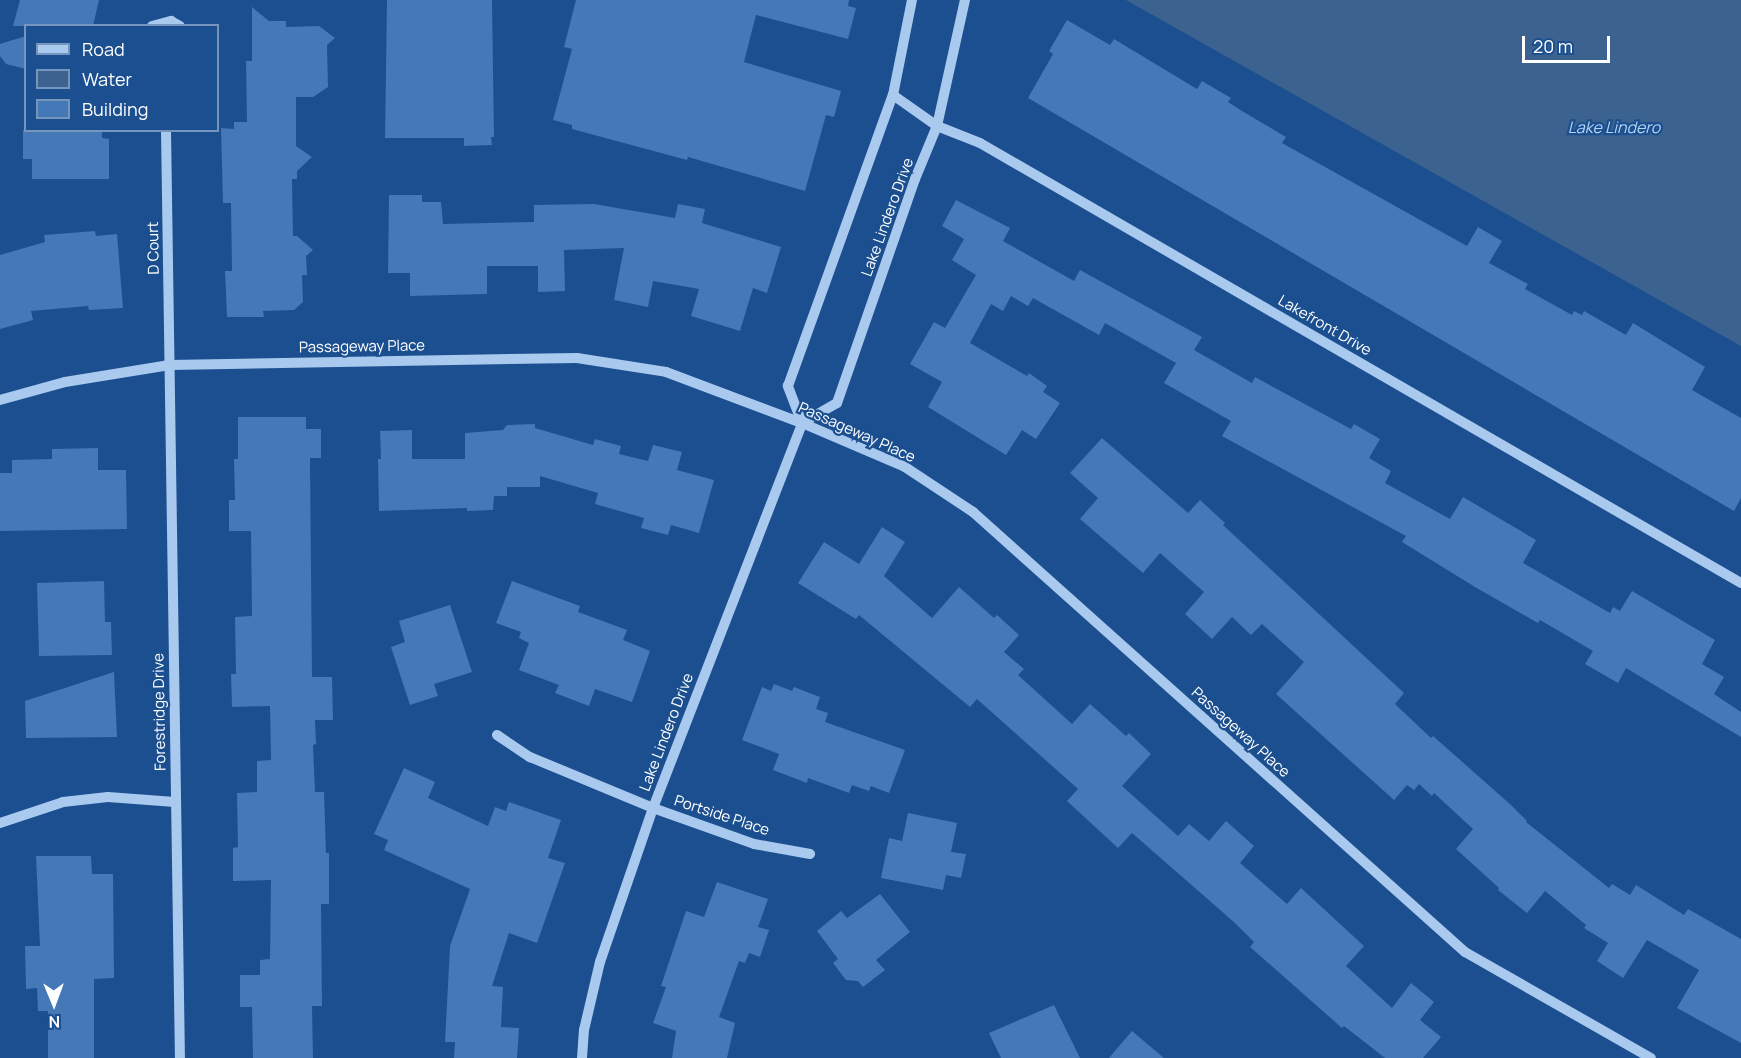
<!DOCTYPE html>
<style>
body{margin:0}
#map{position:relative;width:1741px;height:1058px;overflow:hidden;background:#1b4f8f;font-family:Manrope,sans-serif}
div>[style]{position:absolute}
.water>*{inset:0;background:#3c6290}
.building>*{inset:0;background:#4478b7}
.minor>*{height:10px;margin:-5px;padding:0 5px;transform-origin:5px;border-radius:5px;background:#a9c9ee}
span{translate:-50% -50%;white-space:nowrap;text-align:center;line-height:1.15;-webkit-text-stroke:4.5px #1b4f8f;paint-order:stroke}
.street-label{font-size:15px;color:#fff}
.water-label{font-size:16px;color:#b5d3f5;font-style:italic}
.legend{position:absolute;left:24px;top:24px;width:195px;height:108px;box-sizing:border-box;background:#1b4f8f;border:2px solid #7695bc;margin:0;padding:8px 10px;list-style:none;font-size:18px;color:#fff}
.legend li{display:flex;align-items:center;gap:12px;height:30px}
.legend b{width:30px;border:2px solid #7695bc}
.north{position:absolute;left:24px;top:974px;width:60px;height:60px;-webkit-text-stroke:4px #1b4f8f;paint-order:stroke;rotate:179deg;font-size:16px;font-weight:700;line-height:24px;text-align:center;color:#fff}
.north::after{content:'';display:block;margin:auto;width:21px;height:27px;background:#fff;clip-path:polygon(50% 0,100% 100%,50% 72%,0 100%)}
.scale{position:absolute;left:1522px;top:36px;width:88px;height:27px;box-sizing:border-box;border:3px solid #fff;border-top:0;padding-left:8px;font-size:18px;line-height:21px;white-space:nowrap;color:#fff;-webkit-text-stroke:4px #1b4f8f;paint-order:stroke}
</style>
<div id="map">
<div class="water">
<i style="clip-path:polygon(1126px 0,1741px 0,1741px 346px)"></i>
</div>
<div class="building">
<i style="clip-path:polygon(20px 0,99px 0,93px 26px,13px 26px)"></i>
<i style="clip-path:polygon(387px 0,492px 0,494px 137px,491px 137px,492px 145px,464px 146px,464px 138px,385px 138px)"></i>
<i style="clip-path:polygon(576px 0,849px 0,848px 6px,856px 8px,848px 39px,756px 15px,744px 62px,841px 91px,834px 117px,826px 115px,805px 191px,688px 157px,687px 160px,572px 129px,572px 125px,553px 120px,572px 49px,564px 47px)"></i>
<i style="clip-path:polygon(252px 7px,269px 21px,286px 21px,286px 27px,319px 26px,335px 38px,327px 45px,328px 87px,313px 97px,296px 97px,296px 146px,312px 157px,297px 171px,297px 179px,292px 179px,293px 236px,297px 236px,313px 250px,306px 256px,307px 275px,302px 275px,303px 302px,294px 310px,263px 311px,264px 317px,227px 317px,225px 271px,232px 271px,231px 203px,223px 203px,221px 128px,234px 129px,234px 122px,247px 122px,246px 61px,252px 61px)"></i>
<i style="clip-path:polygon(1067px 20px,1110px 45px,1114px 39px,1197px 89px,1202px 81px,1231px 98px,1228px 102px,1242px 111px,1286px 137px,1282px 143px,1467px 246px,1478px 227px,1502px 241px,1489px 263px,1528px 284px,1525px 289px,1572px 315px,1574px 311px,1582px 315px,1584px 311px,1626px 335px,1633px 323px,1705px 367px,1692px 390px,1741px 418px,1741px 498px,1734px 511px,1028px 98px,1053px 54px,1049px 51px)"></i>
<i style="clip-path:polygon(26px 36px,26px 69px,6px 64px,0 56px,0 44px)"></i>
<i style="clip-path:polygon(23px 130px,102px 130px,102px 138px,109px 139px,109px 179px,32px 179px,32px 159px,23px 159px)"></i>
<i style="clip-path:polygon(389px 195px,422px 195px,422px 202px,441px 202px,443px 224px,534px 222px,534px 205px,594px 204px,675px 218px,678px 204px,705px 209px,702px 223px,781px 247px,767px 293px,753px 288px,740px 331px,691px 316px,699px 289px,653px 281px,648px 307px,614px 300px,624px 248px,564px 250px,565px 291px,538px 292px,538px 266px,487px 266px,487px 294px,410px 296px,410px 273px,388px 273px)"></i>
<i style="clip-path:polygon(956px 200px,1010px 228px,1003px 241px,1074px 281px,1080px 270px,1202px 337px,1194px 350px,1252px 383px,1255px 377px,1351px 429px,1354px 424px,1380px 439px,1369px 458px,1391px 471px,1385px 483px,1450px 519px,1463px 497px,1536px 540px,1523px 563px,1610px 613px,1613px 607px,1620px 611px,1632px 591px,1715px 640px,1702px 664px,1724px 677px,1714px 694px,1741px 712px,1741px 737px,1626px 668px,1618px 683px,1585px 664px,1593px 651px,1540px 620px,1538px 623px,1475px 587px,1402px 542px,1406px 536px,1222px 436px,1231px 421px,1164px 383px,1176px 363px,1105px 323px,1099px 335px,1033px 298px,1028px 306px,1011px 296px,1003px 311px,991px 304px,970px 343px,1027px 376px,1029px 373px,1047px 386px,1043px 392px,1060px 403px,1036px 439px,1022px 430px,1006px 455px,928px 407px,942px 382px,910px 364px,934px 322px,945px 328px,976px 275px,952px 260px,964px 239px,942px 226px)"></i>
<i style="clip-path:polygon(95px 231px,96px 236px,117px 234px,123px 308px,89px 310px,88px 306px,31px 311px,33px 320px,0 329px,0 255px,45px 242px,44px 235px)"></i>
<i style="clip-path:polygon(238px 417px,306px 417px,306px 429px,321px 429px,321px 458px,310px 458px,312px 677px,332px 677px,333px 720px,315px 720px,316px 744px,313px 745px,315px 792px,324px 792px,326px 853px,329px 853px,329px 904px,321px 904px,322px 1006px,312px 1006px,313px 1058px,253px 1058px,252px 1007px,240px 1007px,240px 975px,260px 975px,260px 960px,270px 959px,271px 880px,233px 881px,233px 848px,238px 847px,237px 793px,257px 792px,257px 761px,271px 760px,270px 706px,232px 707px,231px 674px,236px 674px,235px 617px,252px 616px,251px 531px,229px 531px,229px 500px,235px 500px,234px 459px,238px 459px)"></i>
<i style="clip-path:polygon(535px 424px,535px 428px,593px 445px,595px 439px,621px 446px,619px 454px,648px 461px,653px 445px,682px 452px,677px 470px,714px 480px,699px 533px,671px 525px,668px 535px,641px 528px,644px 518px,595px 504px,598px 493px,540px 476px,540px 487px,507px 487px,507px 496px,494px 496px,493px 510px,467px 511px,467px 508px,379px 511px,378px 459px,381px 459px,380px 431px,412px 430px,412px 459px,465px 459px,465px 433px,503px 430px,507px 425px)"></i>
<i style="clip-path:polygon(1102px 438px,1188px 513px,1200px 500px,1225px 523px,1223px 525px,1404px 693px,1395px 704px,1431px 738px,1433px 736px,1511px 805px,1527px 821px,1526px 822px,1609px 888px,1612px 884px,1630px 895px,1636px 885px,1684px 915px,1688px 909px,1741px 939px,1741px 1043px,1677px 1008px,1699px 970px,1647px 940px,1623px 978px,1597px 961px,1608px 943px,1584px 928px,1586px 925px,1545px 891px,1527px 913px,1498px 890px,1499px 888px,1456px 849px,1473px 829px,1434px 793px,1432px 796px,1419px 784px,1414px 790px,1407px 785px,1394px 800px,1276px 694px,1304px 662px,1262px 624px,1251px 635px,1232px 617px,1212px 639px,1185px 614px,1204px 592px,1160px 553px,1143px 573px,1080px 519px,1098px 498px,1070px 473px)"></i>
<i style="clip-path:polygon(98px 448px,98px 470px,126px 470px,127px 529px,0 531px,0 473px,12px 473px,12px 460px,52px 459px,52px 449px)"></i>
<i style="clip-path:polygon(882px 527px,905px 542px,884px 576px,932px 618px,959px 587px,994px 618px,997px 615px,1019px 635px,1004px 652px,1024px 669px,1018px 675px,1072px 724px,1090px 704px,1126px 736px,1129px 733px,1151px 754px,1122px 786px,1178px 836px,1189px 824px,1209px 841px,1226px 821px,1254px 846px,1240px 863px,1287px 904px,1301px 888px,1364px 946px,1346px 966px,1392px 1008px,1411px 983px,1434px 1002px,1420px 1020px,1441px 1037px,1423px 1058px,1385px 1058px,1344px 1026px,1342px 1028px,1250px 947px,1254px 942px,1235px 923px,1132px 833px,1118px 848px,1067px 801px,1078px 789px,977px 699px,970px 707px,859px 615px,856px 619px,798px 583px,824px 542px,859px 564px)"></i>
<i style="clip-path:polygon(104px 581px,105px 622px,111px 622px,112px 655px,39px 656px,37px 583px)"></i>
<i style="clip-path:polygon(512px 581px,580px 606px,578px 612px,627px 630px,623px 640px,650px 651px,632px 702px,595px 689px,589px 706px,555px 693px,559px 685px,519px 670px,529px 643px,519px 638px,521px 632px,496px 623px)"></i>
<i style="clip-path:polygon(450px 605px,472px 672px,434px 684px,438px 696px,410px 705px,391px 647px,405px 642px,399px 621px)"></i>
<i style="clip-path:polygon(114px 672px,117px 737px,26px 738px,25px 701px)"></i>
<i style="clip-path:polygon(774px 684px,792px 691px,794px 687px,820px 697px,816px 709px,828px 713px,825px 722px,905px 750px,889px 793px,871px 786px,869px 791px,852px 785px,849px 793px,808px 778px,807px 783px,773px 770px,779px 754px,742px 740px,762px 687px,771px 691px)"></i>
<i style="clip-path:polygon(404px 768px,435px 782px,428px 798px,488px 826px,495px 807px,506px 811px,509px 802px,561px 820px,548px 858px,565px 863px,537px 943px,509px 933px,492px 986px,503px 987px,501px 1027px,519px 1028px,517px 1058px,454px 1058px,455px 1042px,445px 1042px,450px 946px,470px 889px,384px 850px,388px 840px,374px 834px)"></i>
<i style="clip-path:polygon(908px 813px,957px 823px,951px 852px,966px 854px,961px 878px,946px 875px,943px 890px,881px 878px,889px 838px,902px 841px)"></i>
<i style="clip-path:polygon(36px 856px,91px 856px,92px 874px,113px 874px,114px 978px,94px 979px,94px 1058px,48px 1058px,48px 1011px,38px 1011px,37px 988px,26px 989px,25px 946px,40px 946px)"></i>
<i style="clip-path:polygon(717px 882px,768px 899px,758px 927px,769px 930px,760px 957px,749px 953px,745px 963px,739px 961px,719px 1017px,735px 1023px,727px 1058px,672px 1058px,676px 1031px,653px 1023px,666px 987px,661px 986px,686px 911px,704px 917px)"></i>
<i style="clip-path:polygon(880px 894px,910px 932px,876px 960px,885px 970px,863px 987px,858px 981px,846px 980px,833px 963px,838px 959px,817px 931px,841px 911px,847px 918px)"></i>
<i style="clip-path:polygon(1054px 1005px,1080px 1058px,1001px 1058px,989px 1033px)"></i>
<i style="clip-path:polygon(1132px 1031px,1164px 1058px,1109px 1058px)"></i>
</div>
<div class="minor">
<i style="left:152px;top:26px;width:20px;rotate:-15deg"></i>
<i style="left:171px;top:21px;width:10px;rotate:29deg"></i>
<i style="left:893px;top:95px;width:54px;rotate:35.2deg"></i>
<i style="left:937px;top:126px;width:46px;rotate:21.6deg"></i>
<i style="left:980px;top:143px;width:879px;rotate:30.04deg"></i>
<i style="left:166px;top:130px;width:928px;rotate:89.14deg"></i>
<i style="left:0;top:400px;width:67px;rotate:-15.5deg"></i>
<i style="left:65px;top:382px;width:106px;rotate:-9.2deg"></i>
<i style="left:170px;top:365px;width:407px;rotate:-1deg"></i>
<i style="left:577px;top:358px;width:90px;rotate:8.9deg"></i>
<i style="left:666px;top:372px;width:145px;rotate:20.6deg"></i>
<i style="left:802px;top:423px;width:112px;rotate:23.1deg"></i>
<i style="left:905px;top:467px;width:82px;rotate:33.5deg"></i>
<i style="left:973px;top:512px;width:660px;rotate:41.81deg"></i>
<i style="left:1465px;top:952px;width:214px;rotate:29.7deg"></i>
<i style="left:802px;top:423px;width:40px;rotate:-111deg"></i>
<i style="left:788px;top:386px;width:309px;rotate:-70.2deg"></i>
<i style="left:893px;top:95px;width:97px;rotate:-78.7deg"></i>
<i style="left:497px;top:735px;width:40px;rotate:34deg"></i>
<i style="left:530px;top:757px;width:133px;rotate:22.5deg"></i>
<i style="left:653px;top:808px;width:107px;rotate:19.6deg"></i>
<i style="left:754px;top:844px;width:57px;rotate:10.1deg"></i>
<i style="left:0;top:823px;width:66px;rotate:-18.4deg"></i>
<i style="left:63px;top:802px;width:45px;rotate:-6.3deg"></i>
<i style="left:108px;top:797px;width:67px;rotate:4.3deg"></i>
<i style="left:582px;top:1058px;width:28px;rotate:-86deg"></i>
<i style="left:584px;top:1030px;width:70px;rotate:-76.8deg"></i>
<i style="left:600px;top:962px;width:163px;rotate:-71deg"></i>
<i style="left:653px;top:808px;width:413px;rotate:-68.8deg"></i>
<i style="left:802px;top:423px;width:40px;rotate:-29.7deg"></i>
<i style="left:837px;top:403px;width:237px;rotate:-70.8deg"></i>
<i style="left:915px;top:179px;width:57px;rotate:-67.5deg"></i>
<i style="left:937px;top:126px;width:129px;rotate:-77.5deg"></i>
</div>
<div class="street-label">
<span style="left:887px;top:217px;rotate:-70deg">Lake Lindero Drive</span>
<span style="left:153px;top:248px;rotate:-91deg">D Court</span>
<span style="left:1325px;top:325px;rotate:30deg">Lakefront Drive</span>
<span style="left:362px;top:346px;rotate:-1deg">Passageway Place</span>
<span style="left:857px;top:432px;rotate:24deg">Passageway Place</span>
<span style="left:159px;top:712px;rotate:-91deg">Forestridge Drive</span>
<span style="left:666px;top:732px;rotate:-69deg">Lake Lindero Drive</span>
<span style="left:1241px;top:732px;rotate:42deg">Passageway Place</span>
<span style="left:722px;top:815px;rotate:18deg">Portside Place</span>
</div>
<div class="water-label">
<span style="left:1614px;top:127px">Lake Lindero</span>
</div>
<ul class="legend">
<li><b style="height:8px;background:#a9c9ee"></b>Road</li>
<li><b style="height:16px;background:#3c6290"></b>Water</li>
<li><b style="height:16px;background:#4478b7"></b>Building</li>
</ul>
<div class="north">N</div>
<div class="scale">20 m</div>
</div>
